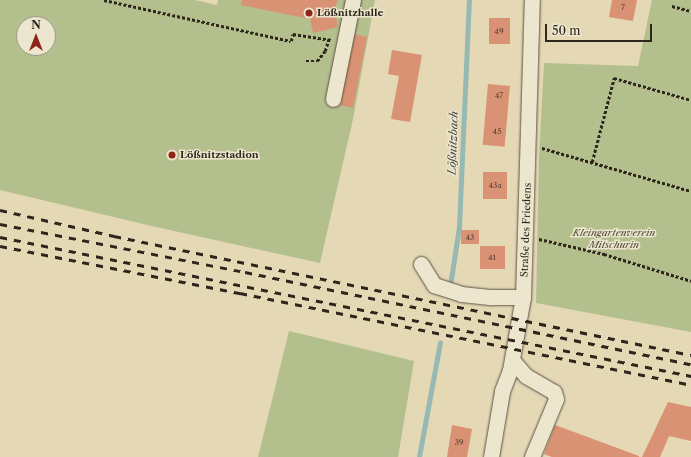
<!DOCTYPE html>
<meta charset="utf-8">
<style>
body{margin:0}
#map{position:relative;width:691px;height:457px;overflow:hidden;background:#e4d8b5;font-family:"Libre Caslon Text",serif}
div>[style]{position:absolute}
.green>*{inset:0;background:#b4bf8e}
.stream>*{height:4.5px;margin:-2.25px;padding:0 2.25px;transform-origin:2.25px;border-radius:2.25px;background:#96b9b3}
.building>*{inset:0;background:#d99273;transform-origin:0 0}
.path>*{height:2.5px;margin-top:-1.25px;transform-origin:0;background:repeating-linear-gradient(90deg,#2e261b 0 3px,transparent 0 5px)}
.roads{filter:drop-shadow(0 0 1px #5c5242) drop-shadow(0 0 1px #5c5242)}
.minor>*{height:15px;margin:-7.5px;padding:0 7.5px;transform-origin:7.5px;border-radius:7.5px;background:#ede6cf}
.rail>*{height:3px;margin-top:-1.5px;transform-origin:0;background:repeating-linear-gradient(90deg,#2e261b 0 7px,transparent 0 14px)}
.dots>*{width:11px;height:11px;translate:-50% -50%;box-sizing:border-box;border:2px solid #ede6cf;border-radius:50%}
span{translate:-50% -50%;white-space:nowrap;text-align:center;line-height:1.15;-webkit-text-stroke:3px #ede6cf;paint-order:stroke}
.number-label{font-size:8px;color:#594131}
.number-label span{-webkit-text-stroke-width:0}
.poi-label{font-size:10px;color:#2e261b;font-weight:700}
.left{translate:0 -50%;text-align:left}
.street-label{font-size:10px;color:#2e261b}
.park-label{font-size:10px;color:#504c38;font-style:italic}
.water-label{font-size:11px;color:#484b41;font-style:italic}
.north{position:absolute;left:16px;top:16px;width:40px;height:40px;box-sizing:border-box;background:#ede6cf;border:1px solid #a19987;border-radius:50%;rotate:0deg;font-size:11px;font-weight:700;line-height:16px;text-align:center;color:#2e261b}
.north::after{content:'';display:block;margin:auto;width:14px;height:18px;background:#8f2418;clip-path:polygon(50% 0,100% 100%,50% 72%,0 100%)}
.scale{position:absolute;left:545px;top:24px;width:107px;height:18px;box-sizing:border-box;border:2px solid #2e261b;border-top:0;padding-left:5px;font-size:12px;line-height:14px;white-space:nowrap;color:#2e261b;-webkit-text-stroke:3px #ede6cf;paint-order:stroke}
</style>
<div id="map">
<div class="green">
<i style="clip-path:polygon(evenodd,0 0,195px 0,217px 5px,218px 0,375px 0,353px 119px,320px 263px,156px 227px,0 190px,0 0,24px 24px,48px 24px,48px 48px,24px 48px,24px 24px)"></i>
<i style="clip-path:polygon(652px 0,691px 0,691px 332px,536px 303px,539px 157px,544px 63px,638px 66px)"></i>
<i style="clip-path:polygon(289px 331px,414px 361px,398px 457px,258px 457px)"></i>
</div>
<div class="stream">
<i style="left:450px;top:286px;width:60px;rotate:-81.3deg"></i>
<i style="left:459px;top:227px;width:227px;rotate:-87.5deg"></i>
<i style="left:419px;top:457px;width:116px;rotate:-79.6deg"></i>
</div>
<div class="building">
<i style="clip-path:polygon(242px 0,338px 0,335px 8px,338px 27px,313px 33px,310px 19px,241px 5px)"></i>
<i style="clip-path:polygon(612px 0,637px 0,633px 21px,609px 17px)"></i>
<i style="left:489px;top:18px;width:21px;height:26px"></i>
<i style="clip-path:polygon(355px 34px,367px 37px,353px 108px,339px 105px)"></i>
<i style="clip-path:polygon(392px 50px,422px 55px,410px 122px,391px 119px,399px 76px,388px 74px)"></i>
<i style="left:488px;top:84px;width:22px;height:61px;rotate:5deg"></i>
<i style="left:483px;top:172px;width:24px;height:27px"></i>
<i style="left:461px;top:230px;width:18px;height:14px"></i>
<i style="left:480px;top:246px;width:25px;height:23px"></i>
<i style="clip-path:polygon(668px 402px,691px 407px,691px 441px,669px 436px,660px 457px,642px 457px)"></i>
<i style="clip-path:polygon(452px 425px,472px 429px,467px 457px,447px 457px)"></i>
<i style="clip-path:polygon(555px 425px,639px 456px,639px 457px,552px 457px,544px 454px)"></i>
</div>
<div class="path">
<i style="left:104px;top:0;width:191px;rotate:12.4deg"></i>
<i style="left:291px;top:41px;width:7px;rotate:-74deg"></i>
<i style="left:293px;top:34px;width:39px;rotate:9deg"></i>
<i style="left:672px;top:6px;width:20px;rotate:15deg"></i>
<i style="left:306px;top:61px;width:11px"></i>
<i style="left:317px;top:61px;width:13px;rotate:-51deg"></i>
<i style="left:325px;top:51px;width:13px;rotate:-72deg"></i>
<i style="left:542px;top:148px;width:155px;rotate:16.1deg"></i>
<i style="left:592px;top:162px;width:87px;rotate:-75.3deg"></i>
<i style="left:614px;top:78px;width:80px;rotate:15.9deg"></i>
<i style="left:539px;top:239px;width:67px;rotate:13deg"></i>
<i style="left:604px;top:254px;width:91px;rotate:17.2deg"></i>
</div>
<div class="roads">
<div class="minor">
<i style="left:333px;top:99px;width:101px;rotate:-78.6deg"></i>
<i style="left:421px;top:264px;width:25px;rotate:58deg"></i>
<i style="left:434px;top:285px;width:28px;rotate:18deg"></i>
<i style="left:461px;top:294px;width:31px;rotate:6deg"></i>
<i style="left:492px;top:297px;width:31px"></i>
<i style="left:512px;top:360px;width:21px;rotate:49deg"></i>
<i style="left:526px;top:376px;width:32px;rotate:30deg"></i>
<i style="left:554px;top:392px;width:7px;rotate:74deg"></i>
<i style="left:556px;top:399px;width:63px;rotate:112.5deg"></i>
<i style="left:491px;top:457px;width:67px;rotate:-80.5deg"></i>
<i style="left:502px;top:391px;width:22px;rotate:-69deg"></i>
<i style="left:510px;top:370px;width:74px;rotate:-79.9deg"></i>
<i style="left:523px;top:297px;width:297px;rotate:-88.3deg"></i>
</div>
</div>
<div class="rail">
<i style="left:0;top:210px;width:117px;rotate:12.8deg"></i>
<i style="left:114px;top:236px;width:589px;rotate:11.65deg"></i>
<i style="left:0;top:224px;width:250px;rotate:11.1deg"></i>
<i style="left:245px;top:272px;width:455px;rotate:11.7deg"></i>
<i style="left:0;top:237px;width:705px;rotate:11.37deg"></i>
<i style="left:0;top:246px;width:245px;rotate:11.1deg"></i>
<i style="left:240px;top:293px;width:460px;rotate:11.5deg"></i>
</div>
<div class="dots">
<i style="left:309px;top:13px;background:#8f2418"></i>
<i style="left:172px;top:155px;background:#8f2418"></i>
</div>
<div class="number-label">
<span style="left:623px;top:8px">7</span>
<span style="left:499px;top:32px">49</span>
<span style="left:499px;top:96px">47</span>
<span style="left:497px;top:132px">45</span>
<span style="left:495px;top:186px">43a</span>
<span style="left:470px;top:238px">43</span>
<span style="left:492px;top:258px">41</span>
<span style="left:459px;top:443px">39</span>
</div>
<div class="poi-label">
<span class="left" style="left:317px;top:13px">Lößnitzhalle</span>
<span class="left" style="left:180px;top:155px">Lößnitzstadion</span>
</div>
<div class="street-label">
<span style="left:526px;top:230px;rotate:-88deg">Straße des Friedens</span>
</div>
<div class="park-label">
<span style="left:614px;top:238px">Kleingartenverein<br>Mitschurin</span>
</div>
<div class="water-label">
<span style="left:453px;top:143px;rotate:-88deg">Lößnitzbach</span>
</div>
<div class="north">N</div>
<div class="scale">50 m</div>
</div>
